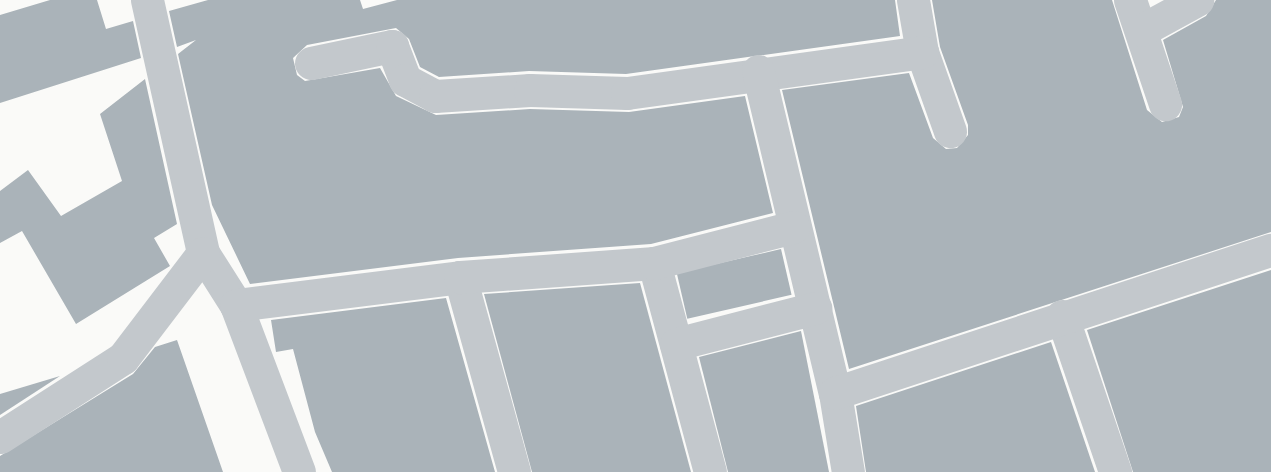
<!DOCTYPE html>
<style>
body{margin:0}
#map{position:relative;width:1271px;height:472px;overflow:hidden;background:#fafaf8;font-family:"DM Sans",sans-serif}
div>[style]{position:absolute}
.building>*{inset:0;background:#aab3b9;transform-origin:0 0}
.street>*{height:33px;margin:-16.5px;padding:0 16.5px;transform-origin:16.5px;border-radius:16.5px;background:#c3c8cc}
span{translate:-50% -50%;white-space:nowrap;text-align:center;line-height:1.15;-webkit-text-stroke:6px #fff;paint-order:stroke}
</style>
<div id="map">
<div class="building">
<i style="clip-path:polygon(50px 0,97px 0,106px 29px,133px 21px,141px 58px,0 103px,0 15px)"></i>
<i style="clip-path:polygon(208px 0,360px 0,363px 9px,397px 0,895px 0,900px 36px,626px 74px,529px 71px,439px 77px,420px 67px,409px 39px,396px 28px,307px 45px,293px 58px,297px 75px,305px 81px,380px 68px,396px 96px,436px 115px,530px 109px,629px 112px,745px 96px,773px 213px,651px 244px,458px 258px,250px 284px,212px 205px,178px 54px,196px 40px,177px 47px,169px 11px)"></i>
<i style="clip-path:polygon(932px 0,1112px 0,1147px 110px,1162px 122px,1179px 117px,1183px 107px,1163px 40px,1206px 16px,1216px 0,1271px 0,1271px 232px,849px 369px,782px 90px,909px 73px,933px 138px,946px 149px,957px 148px,968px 135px,968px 125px,940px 47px)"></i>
<i style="clip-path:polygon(145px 79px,177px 224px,154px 238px,170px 266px,76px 324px,22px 231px,0 243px,0 191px,28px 170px,61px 216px,122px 181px,100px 114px)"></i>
<i style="left:781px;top:249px;width:47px;height:107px;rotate:77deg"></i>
<i style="clip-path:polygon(1271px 270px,1271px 472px,1133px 472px,1087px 330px)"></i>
<i style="clip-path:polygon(640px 283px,691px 472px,532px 472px,484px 294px)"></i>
<i style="clip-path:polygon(446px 298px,495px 472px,332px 472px,315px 432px,293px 349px,276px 352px,271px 320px)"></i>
<i style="clip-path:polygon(801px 331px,829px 472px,728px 472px,699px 357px)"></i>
<i style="clip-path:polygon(177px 340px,223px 472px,0 472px,0 456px,133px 374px,155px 347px)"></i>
<i style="clip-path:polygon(1051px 342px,1095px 472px,866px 472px,856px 406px)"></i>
<i style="clip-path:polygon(60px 376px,0 415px,0 394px)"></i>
</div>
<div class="street">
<i style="left:147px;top:0;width:259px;rotate:77.5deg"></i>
<i style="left:203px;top:253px;width:62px;rotate:57.6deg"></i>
<i style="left:236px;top:305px;width:178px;rotate:69.3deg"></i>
<i style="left:913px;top:0;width:53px;rotate:80.2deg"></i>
<i style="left:922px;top:52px;width:84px;rotate:70.5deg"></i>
<i style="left:1130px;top:0;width:110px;rotate:71.4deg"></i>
<i style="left:1142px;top:30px;width:63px;rotate:-28.6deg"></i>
<i style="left:311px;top:63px;width:83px;rotate:-11.9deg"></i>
<i style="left:392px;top:46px;width:36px;rotate:69deg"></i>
<i style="left:405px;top:80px;width:34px;rotate:28deg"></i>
<i style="left:435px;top:96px;width:95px;rotate:-3.6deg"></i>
<i style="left:530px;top:90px;width:97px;rotate:1.8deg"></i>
<i style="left:627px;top:93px;width:298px;rotate:-7.9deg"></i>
<i style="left:758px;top:71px;width:331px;rotate:76.6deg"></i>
<i style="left:835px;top:393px;width:80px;rotate:80.7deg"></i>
<i style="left:654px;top:263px;width:216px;rotate:75deg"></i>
<i style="left:460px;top:277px;width:202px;rotate:74.5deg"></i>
<i style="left:236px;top:305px;width:226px;rotate:-7.1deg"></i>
<i style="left:460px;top:277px;width:195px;rotate:-4.1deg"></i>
<i style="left:654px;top:263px;width:144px;rotate:-14.5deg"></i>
<i style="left:1062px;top:316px;width:165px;rotate:71.2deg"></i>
<i style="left:676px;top:344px;width:144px;rotate:-14.5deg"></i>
<i style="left:835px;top:393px;width:459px;rotate:-18.2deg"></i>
<i style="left:0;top:437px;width:146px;rotate:-32.7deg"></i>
<i style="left:123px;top:358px;width:132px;rotate:-52.7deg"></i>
</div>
</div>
